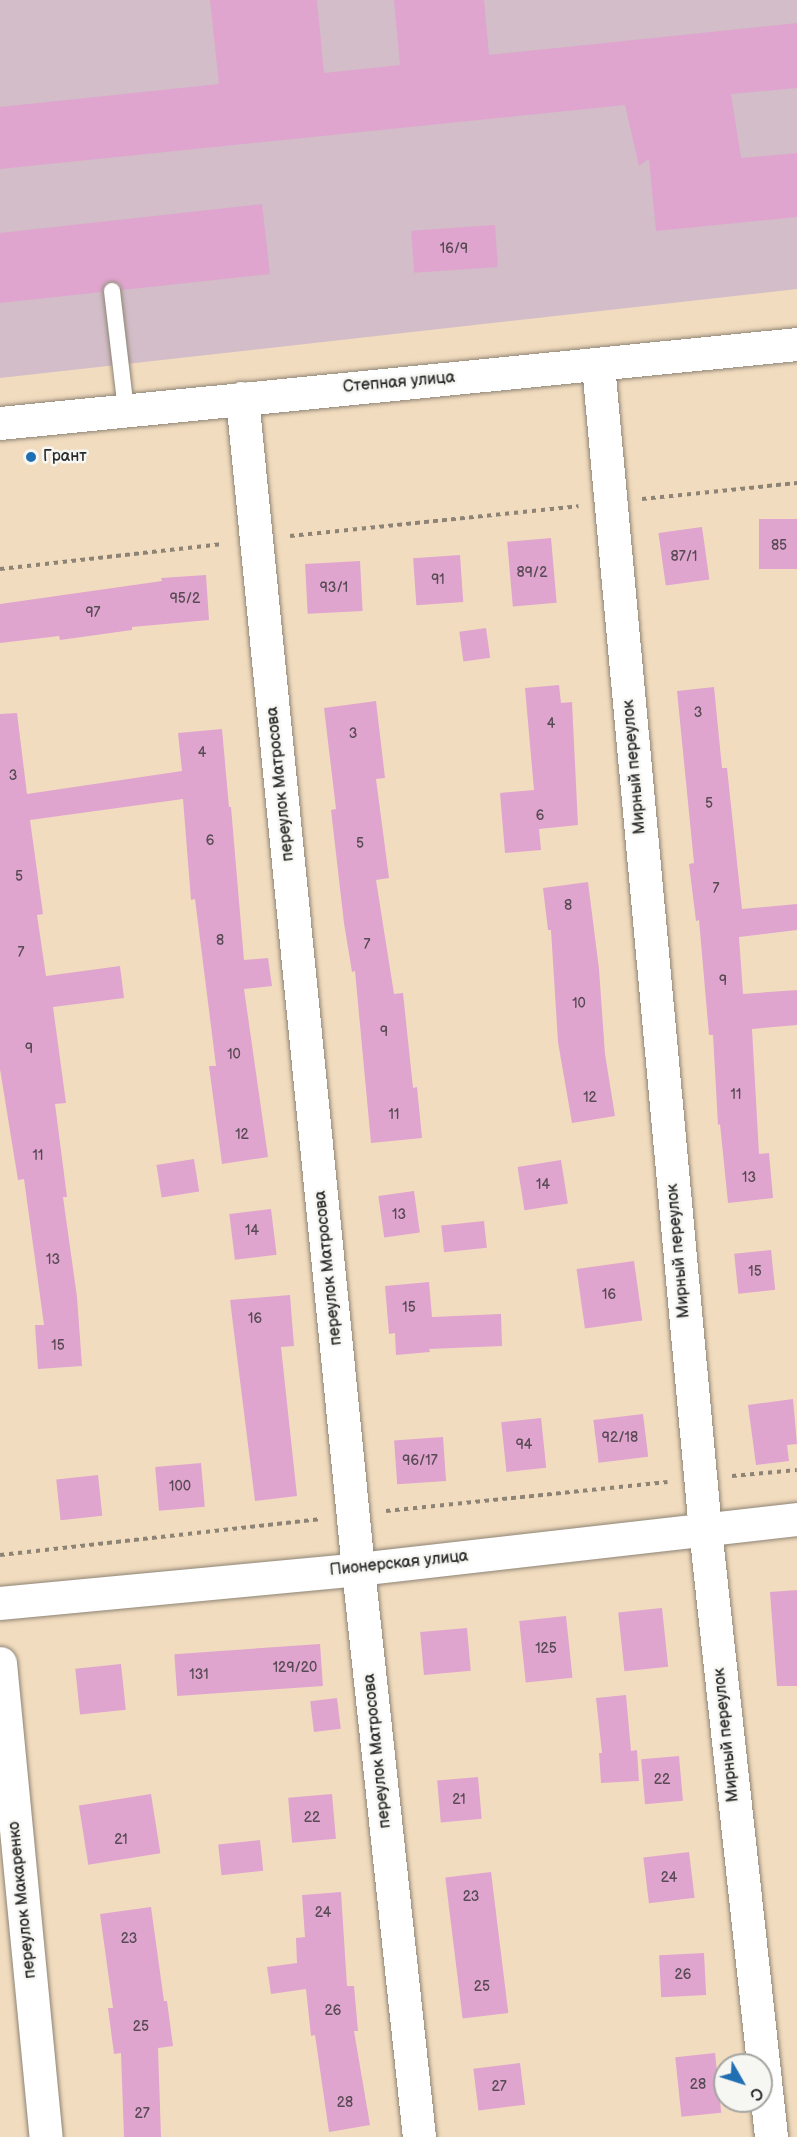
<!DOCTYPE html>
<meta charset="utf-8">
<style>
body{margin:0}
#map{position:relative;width:797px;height:2137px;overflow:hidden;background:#f2dcbf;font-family:"Balsamiq Sans",sans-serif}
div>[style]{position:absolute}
.industrial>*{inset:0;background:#d2bdc8}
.building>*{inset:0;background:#dfa5ce;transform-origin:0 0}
.path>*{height:4px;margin-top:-2px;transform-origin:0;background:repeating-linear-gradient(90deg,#8e8475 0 4.5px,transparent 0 9px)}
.roads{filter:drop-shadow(0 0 2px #8e8475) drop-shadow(0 0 2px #8e8475)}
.service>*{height:16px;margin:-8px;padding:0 8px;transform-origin:8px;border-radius:8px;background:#fff}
.minor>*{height:33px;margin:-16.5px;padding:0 16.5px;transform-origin:16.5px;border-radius:16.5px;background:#fff}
.tertiary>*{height:33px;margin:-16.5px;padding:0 16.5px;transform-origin:16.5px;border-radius:16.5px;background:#fff}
.secondary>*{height:33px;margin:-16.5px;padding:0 16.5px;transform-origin:16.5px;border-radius:16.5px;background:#fff}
.dots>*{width:16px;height:16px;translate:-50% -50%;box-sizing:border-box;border:3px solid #f6f6f2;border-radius:50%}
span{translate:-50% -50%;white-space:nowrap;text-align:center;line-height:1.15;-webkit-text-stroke:5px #f6f6f2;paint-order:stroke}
.number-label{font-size:14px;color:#584a54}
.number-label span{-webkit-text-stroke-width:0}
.street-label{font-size:16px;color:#2b2b2b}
.poi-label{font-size:16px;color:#2b2b2b}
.left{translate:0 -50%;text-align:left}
.north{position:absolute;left:713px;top:2053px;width:60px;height:60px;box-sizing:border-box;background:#f6f6f2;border:2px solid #a5a5a2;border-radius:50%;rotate:129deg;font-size:16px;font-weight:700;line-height:24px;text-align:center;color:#2b2b2b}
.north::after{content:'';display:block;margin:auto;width:21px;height:27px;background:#1f6fb2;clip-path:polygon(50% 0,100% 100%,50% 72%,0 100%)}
</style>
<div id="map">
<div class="industrial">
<i style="clip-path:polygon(0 0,797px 0,797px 289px,0 378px)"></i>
</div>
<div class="building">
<i style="clip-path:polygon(210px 0,317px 0,324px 73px,400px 65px,394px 0,484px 0,489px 55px,797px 23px,797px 88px,731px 94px,741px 158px,797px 153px,797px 217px,656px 231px,649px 159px,639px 166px,625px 105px,0 169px,0 107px,219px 84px)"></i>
<i style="clip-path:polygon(262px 204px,270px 274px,122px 290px,120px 284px,111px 281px,105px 283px,102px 292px,0 303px,0 233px)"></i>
<i style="left:495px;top:225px;width:42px;height:84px;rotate:86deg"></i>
<i style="left:797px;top:519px;width:50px;height:38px;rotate:90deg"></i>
<i style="left:702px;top:527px;width:53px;height:44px;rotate:82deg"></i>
<i style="left:551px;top:538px;width:65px;height:44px;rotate:85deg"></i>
<i style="left:460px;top:555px;width:47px;height:47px;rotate:86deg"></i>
<i style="left:360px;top:561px;width:50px;height:55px;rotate:87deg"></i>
<i style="clip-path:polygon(206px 575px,209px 620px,132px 627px,132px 630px,60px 640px,59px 636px,0 643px,0 604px,162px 581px,161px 578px)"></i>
<i style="left:486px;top:628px;width:30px;height:27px;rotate:82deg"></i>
<i style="clip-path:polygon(559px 685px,561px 703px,572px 702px,578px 825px,539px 829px,541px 850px,505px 853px,500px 793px,534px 790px,525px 688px)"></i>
<i style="clip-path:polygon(714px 687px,722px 768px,727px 768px,742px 909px,797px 904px,797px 930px,739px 937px,743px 994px,797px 990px,797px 1025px,752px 1029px,759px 1154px,769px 1153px,773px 1198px,728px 1203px,720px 1124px,718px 1125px,713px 1035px,709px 1035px,699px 920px,696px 921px,689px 864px,694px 863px,677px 691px)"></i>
<i style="clip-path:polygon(376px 701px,385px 778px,376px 779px,389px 878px,376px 880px,394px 994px,403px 993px,413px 1088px,417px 1087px,422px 1138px,371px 1143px,355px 971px,352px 972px,344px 923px,331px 810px,336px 809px,324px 708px)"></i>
<i style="clip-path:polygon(17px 713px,27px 794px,182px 771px,178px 733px,222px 729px,229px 807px,231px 807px,244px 960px,268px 958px,272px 986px,244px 989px,268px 1157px,222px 1164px,209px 1066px,216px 1066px,195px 899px,191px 900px,183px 799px,30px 820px,43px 914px,37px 915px,46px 976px,120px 966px,124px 998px,53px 1007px,66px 1103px,55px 1104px,67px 1197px,63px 1197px,77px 1297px,82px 1366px,38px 1369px,35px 1325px,44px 1325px,24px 1179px,18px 1180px,0 1069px,0 714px)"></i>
<i style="clip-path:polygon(588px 882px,599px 969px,605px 1054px,615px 1116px,572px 1123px,558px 1042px,551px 930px,548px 930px,543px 888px)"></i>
<i style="left:194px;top:1159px;width:33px;height:38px;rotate:81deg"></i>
<i style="left:561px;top:1160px;width:44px;height:44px;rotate:81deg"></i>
<i style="left:414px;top:1191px;width:42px;height:36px;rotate:82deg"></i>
<i style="left:271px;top:1209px;width:46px;height:42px;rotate:83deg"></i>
<i style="left:484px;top:1221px;width:27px;height:43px;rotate:84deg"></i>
<i style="left:771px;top:1250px;width:40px;height:37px;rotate:84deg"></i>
<i style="left:634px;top:1261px;width:60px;height:58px;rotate:82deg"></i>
<i style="clip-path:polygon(429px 1282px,432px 1317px,501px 1314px,502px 1346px,429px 1349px,430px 1352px,396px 1355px,395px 1333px,389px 1334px,385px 1286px)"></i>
<i style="clip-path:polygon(290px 1295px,294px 1346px,281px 1347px,297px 1496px,255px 1501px,230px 1300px)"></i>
<i style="clip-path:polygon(793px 1399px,797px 1444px,787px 1445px,789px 1461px,756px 1465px,748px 1405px)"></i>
<i style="left:643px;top:1414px;width:43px;height:50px;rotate:83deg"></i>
<i style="left:541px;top:1418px;width:50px;height:40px;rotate:84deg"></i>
<i style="left:443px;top:1437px;width:44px;height:49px;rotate:86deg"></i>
<i style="left:201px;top:1463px;width:44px;height:46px;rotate:85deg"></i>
<i style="left:98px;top:1475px;width:41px;height:42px;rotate:84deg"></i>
<i style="clip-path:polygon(797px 1590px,797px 1686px,777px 1686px,770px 1592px)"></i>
<i style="left:662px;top:1608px;width:59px;height:44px;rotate:84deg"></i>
<i style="left:566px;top:1616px;width:62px;height:47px;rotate:84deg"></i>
<i style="left:467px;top:1628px;width:43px;height:47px;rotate:85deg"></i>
<i style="left:320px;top:1644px;width:42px;height:146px;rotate:86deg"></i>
<i style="left:121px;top:1664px;width:46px;height:46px;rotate:84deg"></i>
<i style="clip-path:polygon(626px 1695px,631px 1751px,637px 1750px,639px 1781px,601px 1783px,599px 1753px,602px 1753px,596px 1698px)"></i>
<i style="left:337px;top:1698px;width:31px;height:27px;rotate:83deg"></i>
<i style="left:679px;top:1756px;width:45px;height:38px;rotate:85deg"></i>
<i style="left:478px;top:1777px;width:42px;height:41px;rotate:85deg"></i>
<i style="left:151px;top:1794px;width:60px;height:73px;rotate:81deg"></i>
<i style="left:332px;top:1794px;width:45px;height:44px;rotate:85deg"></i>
<i style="left:260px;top:1840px;width:31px;height:42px;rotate:84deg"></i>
<i style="left:689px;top:1852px;width:46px;height:46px;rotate:83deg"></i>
<i style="left:491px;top:1872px;width:142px;height:46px;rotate:83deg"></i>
<i style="clip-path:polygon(341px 1892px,347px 1986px,354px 1986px,358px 2031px,354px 2031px,370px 2125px,329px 2132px,315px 2035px,311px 2036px,306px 1989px,271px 1994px,267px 1967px,297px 1963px,296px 1938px,305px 1937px,302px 1895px)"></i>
<i style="clip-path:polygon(151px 1907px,164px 2001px,167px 2001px,173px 2046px,158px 2048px,161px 2137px,124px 2137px,121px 2053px,114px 2054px,108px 2008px,113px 2008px,100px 1914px)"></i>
<i style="left:704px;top:1953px;width:42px;height:45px;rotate:87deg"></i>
<i style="left:715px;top:2053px;width:60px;height:40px;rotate:84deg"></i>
<i style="left:520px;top:2063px;width:42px;height:47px;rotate:83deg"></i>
</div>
<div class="path">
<i style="left:642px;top:499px;width:156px;rotate:-5.9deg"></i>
<i style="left:290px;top:536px;width:290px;rotate:-5.9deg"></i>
<i style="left:0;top:569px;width:224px;rotate:-6.4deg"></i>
<i style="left:732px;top:1476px;width:65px;rotate:-5.3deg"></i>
<i style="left:386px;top:1511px;width:283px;rotate:-5.9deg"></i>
<i style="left:0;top:1555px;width:321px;rotate:-6.4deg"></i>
</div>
<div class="roads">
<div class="service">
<i style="left:112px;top:291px;width:120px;rotate:83.3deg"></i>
</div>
<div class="minor">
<i style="left:598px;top:365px;width:1169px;rotate:84.75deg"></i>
<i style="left:705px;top:1529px;width:612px;rotate:83.8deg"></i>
<i style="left:242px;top:398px;width:1177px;rotate:84.34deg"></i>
<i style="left:358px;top:1569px;width:571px;rotate:83.87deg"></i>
<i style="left:0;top:1663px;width:476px;rotate:84.5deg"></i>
</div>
<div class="tertiary">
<i style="left:0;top:1603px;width:360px;rotate:-5.4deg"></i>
<i style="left:358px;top:1569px;width:442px;rotate:-6.5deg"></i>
</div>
<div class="secondary">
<i style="left:0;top:423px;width:801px;rotate:-5.66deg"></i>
</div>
</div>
<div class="dots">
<i style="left:31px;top:457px;background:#1f6fb2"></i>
</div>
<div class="number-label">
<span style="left:454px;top:249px">16/9</span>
<span style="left:779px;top:546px">85</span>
<span style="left:684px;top:557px">87/1</span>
<span style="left:532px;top:573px">89/2</span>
<span style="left:438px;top:580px">91</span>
<span style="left:334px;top:588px">93/1</span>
<span style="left:185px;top:599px">95/2</span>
<span style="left:93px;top:613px">97</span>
<span style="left:698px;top:713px">3</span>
<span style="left:551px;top:724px">4</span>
<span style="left:353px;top:734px">3</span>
<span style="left:202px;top:753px">4</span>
<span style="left:13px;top:776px">3</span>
<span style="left:709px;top:804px">5</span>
<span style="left:540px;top:816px">6</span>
<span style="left:210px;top:841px">6</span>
<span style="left:360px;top:844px">5</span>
<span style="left:19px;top:877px">5</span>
<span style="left:716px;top:889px">7</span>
<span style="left:568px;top:906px">8</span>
<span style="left:220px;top:941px">8</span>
<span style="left:367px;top:945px">7</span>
<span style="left:21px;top:953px">7</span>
<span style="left:723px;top:981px">9</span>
<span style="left:579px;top:1004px">10</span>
<span style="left:384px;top:1032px">9</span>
<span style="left:29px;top:1049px">9</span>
<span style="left:234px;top:1055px">10</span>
<span style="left:736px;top:1095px">11</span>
<span style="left:590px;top:1098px">12</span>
<span style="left:394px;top:1115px">11</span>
<span style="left:242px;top:1135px">12</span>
<span style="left:38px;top:1156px">11</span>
<span style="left:749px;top:1178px">13</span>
<span style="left:543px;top:1185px">14</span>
<span style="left:399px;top:1215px">13</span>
<span style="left:252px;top:1231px">14</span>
<span style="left:53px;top:1260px">13</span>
<span style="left:755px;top:1272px">15</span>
<span style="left:609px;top:1295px">16</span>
<span style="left:409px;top:1308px">15</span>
<span style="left:255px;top:1319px">16</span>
<span style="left:58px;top:1346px">15</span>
<span style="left:620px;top:1438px">92/18</span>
<span style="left:524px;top:1445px">94</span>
<span style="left:420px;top:1461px">96/17</span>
<span style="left:180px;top:1487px">100</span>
<span style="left:546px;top:1649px">125</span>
<span style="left:295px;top:1668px">129/20</span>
<span style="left:199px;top:1675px">131</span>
<span style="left:662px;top:1780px">22</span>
<span style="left:459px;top:1800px">21</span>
<span style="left:312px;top:1818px">22</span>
<span style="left:121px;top:1840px">21</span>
<span style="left:669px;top:1878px">24</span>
<span style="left:471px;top:1897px">23</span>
<span style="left:323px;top:1913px">24</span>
<span style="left:129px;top:1939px">23</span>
<span style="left:683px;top:1975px">26</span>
<span style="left:482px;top:1987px">25</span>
<span style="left:333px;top:2011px">26</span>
<span style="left:141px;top:2027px">25</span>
<span style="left:698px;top:2085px">28</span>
<span style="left:499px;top:2087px">27</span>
<span style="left:345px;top:2103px">28</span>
<span style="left:142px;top:2114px">27</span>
</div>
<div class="street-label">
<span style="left:399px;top:383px;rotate:-5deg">Степная улица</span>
<span style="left:635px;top:767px;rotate:-95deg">Мирный переулок</span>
<span style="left:281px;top:784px;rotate:-96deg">переулок Матросова</span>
<span style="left:679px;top:1251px;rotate:-95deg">Мирный переулок</span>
<span style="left:329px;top:1268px;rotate:-96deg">переулок Матросова</span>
<span style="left:399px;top:1564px;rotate:-6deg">Пионерская улица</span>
<span style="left:727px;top:1735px;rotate:-96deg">Мирный переулок</span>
<span style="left:378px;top:1751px;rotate:-96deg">переулок Матросова</span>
<span style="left:23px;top:1900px;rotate:-96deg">переулок Макаренко</span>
</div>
<div class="poi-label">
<span class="left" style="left:43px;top:457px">Грант</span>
</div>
<div class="north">С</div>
</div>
